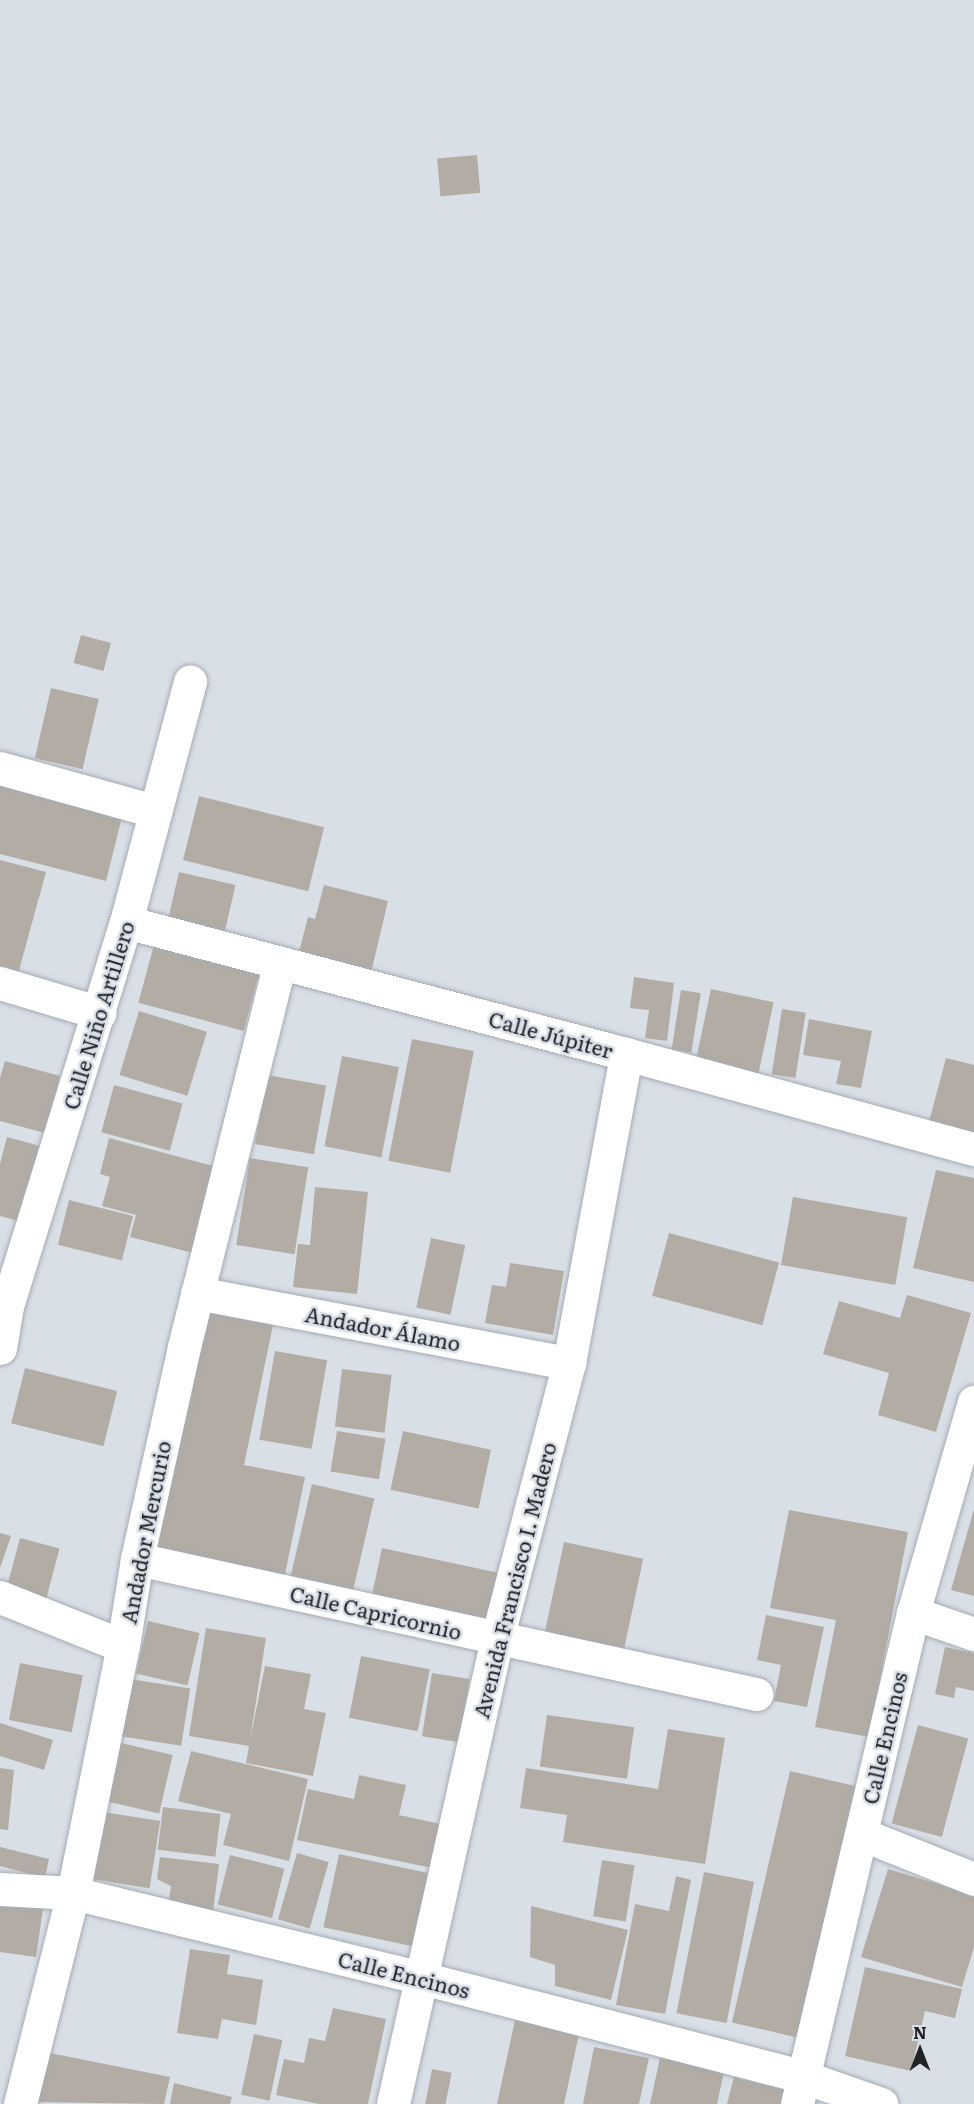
<!DOCTYPE html>
<meta charset="utf-8">
<style>
body{margin:0}
#map{position:relative;width:974px;height:2104px;overflow:hidden;background:#d9dfe7;font-family:Literata,serif}
div>[style]{position:absolute}
.building>*{inset:0;background:#b2aca4;transform-origin:0 0}
.roads{filter:drop-shadow(0 0 2px #a6abb3) drop-shadow(0 0 2px #a6abb3)}
.street>*{height:33px;margin:-16.5px;padding:0 16.5px;transform-origin:16.5px;border-radius:16.5px;background:#fff}
span{translate:-50% -50%;white-space:nowrap;text-align:center;line-height:1.15;-webkit-text-stroke:5px #d9dfe7;paint-order:stroke}
.street-label{font-size:21px;color:#202225}
.north{position:absolute;left:890px;top:2020px;width:60px;height:60px;-webkit-text-stroke:4px #d9dfe7;paint-order:stroke;rotate:0deg;font-size:16px;font-weight:700;line-height:24px;text-align:center;color:#202225}
.north::after{content:'';display:block;margin:auto;width:21px;height:27px;background:#202225;clip-path:polygon(50% 0,100% 100%,50% 72%,0 100%)}
</style>
<div id="map">
<div class="building">
<i style="left:477px;top:155px;width:38px;height:40px;rotate:85deg"></i>
<i style="left:81px;top:635px;width:31px;height:29px;rotate:15deg"></i>
<i style="left:51px;top:688px;width:49px;height:72px;rotate:13deg"></i>
<i style="clip-path:polygon(0 785px,122px 817px,106px 881px,0 854px)"></i>
<i style="left:199px;top:796px;width:129px;height:66px;rotate:14deg"></i>
<i style="clip-path:polygon(0 860px,46px 872px,18px 974px,0 969px)"></i>
<i style="left:179px;top:872px;width:58px;height:57px;rotate:13deg"></i>
<i style="clip-path:polygon(324px 885px,388px 901px,371px 973px,298px 956px,308px 917px,315px 919px)"></i>
<i style="left:156px;top:937px;width:109px;height:68px;rotate:15deg"></i>
<i style="clip-path:polygon(634px 977px,674px 983px,667px 1041px,645px 1038px,649px 1010px,630px 1008px)"></i>
<i style="left:711px;top:989px;width:64px;height:76px;rotate:12deg"></i>
<i style="left:681px;top:990px;width:20px;height:60px;rotate:9deg"></i>
<i style="left:782px;top:1009px;width:24px;height:66px;rotate:9deg"></i>
<i style="left:139px;top:1011px;width:71px;height:67px;rotate:17deg"></i>
<i style="clip-path:polygon(809px 1019px,872px 1031px,861px 1088px,836px 1084px,841px 1061px,803px 1055px)"></i>
<i style="left:412px;top:1039px;width:63px;height:124px;rotate:11deg"></i>
<i style="left:342px;top:1056px;width:58px;height:92px;rotate:11deg"></i>
<i style="clip-path:polygon(946px 1058px,974px 1065px,974px 1133px,929px 1122px)"></i>
<i style="clip-path:polygon(5px 1061px,60px 1076px,45px 1133px,0 1121px,0 1078px)"></i>
<i style="left:267px;top:1075px;width:60px;height:70px;rotate:10deg"></i>
<i style="left:114px;top:1085px;width:71px;height:49px;rotate:15deg"></i>
<i style="clip-path:polygon(7px 1137px,40px 1146px,26px 1223px,0 1216px,0 1164px)"></i>
<i style="clip-path:polygon(109px 1138px,224px 1169px,201px 1255px,130px 1237px,136px 1215px,102px 1206px,110px 1177px,100px 1174px)"></i>
<i style="left:250px;top:1158px;width:59px;height:88px;rotate:9deg"></i>
<i style="clip-path:polygon(936px 1170px,974px 1178px,974px 1282px,913px 1268px)"></i>
<i style="clip-path:polygon(315px 1187px,368px 1192px,357px 1294px,293px 1287px,298px 1244px,310px 1245px)"></i>
<i style="left:793px;top:1197px;width:116px;height:69px;rotate:10deg"></i>
<i style="left:69px;top:1200px;width:66px;height:46px;rotate:14deg"></i>
<i style="left:669px;top:1233px;width:114px;height:65px;rotate:15deg"></i>
<i style="left:431px;top:1238px;width:35px;height:71px;rotate:12deg"></i>
<i style="clip-path:polygon(510px 1263px,564px 1271px,553px 1335px,485px 1323px,492px 1285px,506px 1287px)"></i>
<i style="clip-path:polygon(907px 1295px,971px 1313px,936px 1432px,878px 1415px,889px 1373px,823px 1354px,839px 1301px,900px 1318px)"></i>
<i style="clip-path:polygon(200px 1310px,273px 1325px,244px 1465px,305px 1477px,283px 1584px,150px 1557px)"></i>
<i style="left:275px;top:1351px;width:53px;height:90px;rotate:10deg"></i>
<i style="left:25px;top:1368px;width:95px;height:57px;rotate:14deg"></i>
<i style="left:342px;top:1369px;width:50px;height:58px;rotate:7deg"></i>
<i style="left:337px;top:1431px;width:49px;height:41px;rotate:9deg"></i>
<i style="left:403px;top:1431px;width:90px;height:60px;rotate:12deg"></i>
<i style="left:312px;top:1484px;width:64px;height:100px;rotate:13deg"></i>
<i style="clip-path:polygon(974px 1509px,974px 1596px,951px 1590px)"></i>
<i style="clip-path:polygon(789px 1510px,908px 1532px,869px 1737px,815px 1727px,836px 1620px,770px 1608px)"></i>
<i style="clip-path:polygon(0 1533px,11px 1536px,0 1568px)"></i>
<i style="left:20px;top:1538px;width:41px;height:54px;rotate:15deg"></i>
<i style="left:564px;top:1542px;width:81px;height:101px;rotate:12deg"></i>
<i style="left:382px;top:1548px;width:121px;height:52px;rotate:12deg"></i>
<i style="clip-path:polygon(766px 1615px,824px 1627px,807px 1707px,774px 1701px,781px 1665px,757px 1660px)"></i>
<i style="left:148px;top:1621px;width:53px;height:54px;rotate:13deg"></i>
<i style="clip-path:polygon(206px 1628px,266px 1638px,250px 1740px,265px 1666px,311px 1674px,304px 1709px,326px 1713px,313px 1776px,246px 1763px,249px 1746px,189px 1736px)"></i>
<i style="clip-path:polygon(945px 1647px,974px 1653px,974px 1691px,956px 1687px,954px 1698px,935px 1694px)"></i>
<i style="left:361px;top:1656px;width:70px;height:63px;rotate:11deg"></i>
<i style="left:20px;top:1663px;width:64px;height:58px;rotate:11deg"></i>
<i style="left:432px;top:1673px;width:38px;height:64px;rotate:9deg"></i>
<i style="left:130px;top:1679px;width:61px;height:58px;rotate:9deg"></i>
<i style="left:547px;top:1715px;width:88px;height:52px;rotate:8deg"></i>
<i style="clip-path:polygon(0 1723px,53px 1740px,44px 1770px,0 1756px)"></i>
<i style="left:918px;top:1725px;width:52px;height:102px;rotate:15deg"></i>
<i style="clip-path:polygon(668px 1729px,725px 1738px,705px 1864px,563px 1842px,567px 1815px,520px 1808px,526px 1768px,658px 1789px)"></i>
<i style="left:121px;top:1743px;width:53px;height:60px;rotate:13deg"></i>
<i style="clip-path:polygon(191px 1751px,308px 1779px,289px 1861px,223px 1845px,231px 1814px,178px 1801px)"></i>
<i style="clip-path:polygon(0 1768px,14px 1770px,8px 1830px,0 1829px)"></i>
<i style="left:790px;top:1771px;width:69px;height:258px;rotate:13deg"></i>
<i style="clip-path:polygon(359px 1775px,406px 1785px,399px 1815px,441px 1824px,432px 1868px,297px 1840px,308px 1789px,354px 1799px)"></i>
<i style="left:163px;top:1807px;width:58px;height:43px;rotate:7deg"></i>
<i style="left:97px;top:1811px;width:64px;height:68px;rotate:9deg"></i>
<i style="clip-path:polygon(0 1847px,49px 1859px,45px 1878px,0 1866px)"></i>
<i style="left:297px;top:1853px;width:33px;height:69px;rotate:16deg"></i>
<i style="left:339px;top:1854px;width:97px;height:75px;rotate:12deg"></i>
<i style="left:230px;top:1855px;width:56px;height:51px;rotate:14deg"></i>
<i style="clip-path:polygon(160px 1857px,219px 1864px,213px 1912px,168px 1906px,171px 1886px,157px 1879px)"></i>
<i style="left:602px;top:1860px;width:33px;height:57px;rotate:9deg"></i>
<i style="clip-path:polygon(888px 1869px,974px 1895px,974px 1947px,962px 1987px,861px 1957px)"></i>
<i style="left:704px;top:1872px;width:51px;height:144px;rotate:11deg"></i>
<i style="clip-path:polygon(676px 1876px,691px 1880px,665px 2014px,616px 2005px,635px 1904px,669px 1911px)"></i>
<i style="clip-path:polygon(0 1903px,43px 1909px,36px 1957px,0 1952px)"></i>
<i style="clip-path:polygon(531px 1906px,628px 1930px,611px 2000px,555px 1986px,555px 1965px,530px 1957px)"></i>
<i style="clip-path:polygon(190px 1949px,230px 1955px,227px 1974px,263px 1980px,256px 2025px,222px 2019px,218px 2039px,177px 2033px)"></i>
<i style="clip-path:polygon(865px 1967px,962px 1989px,955px 2018px,925px 2011px,911px 2071px,845px 2056px)"></i>
<i style="clip-path:polygon(333px 2008px,386px 2019px,368px 2104px,319px 2104px,276px 2095px,284px 2059px,304px 2063px,309px 2038px,325px 2041px)"></i>
<i style="clip-path:polygon(515px 2020px,579px 2034px,564px 2104px,497px 2104px)"></i>
<i style="left:254px;top:2034px;width:29px;height:62px;rotate:12deg"></i>
<i style="clip-path:polygon(594px 2047px,649px 2058px,639px 2104px,583px 2104px)"></i>
<i style="clip-path:polygon(40px 2051px,170px 2077px,164px 2104px,30px 2102px)"></i>
<i style="clip-path:polygon(660px 2058px,724px 2072px,717px 2104px,650px 2104px)"></i>
<i style="left:432px;top:2069px;width:20px;height:36px;rotate:11deg"></i>
<i style="clip-path:polygon(734px 2077px,786px 2090px,783px 2104px,727px 2104px)"></i>
<i style="clip-path:polygon(174px 2083px,232px 2097px,230px 2104px,170px 2104px)"></i>
</div>
<div class="roads">
<div class="street">
<i style="left:0;top:768px;width:160px;rotate:15.6deg"></i>
<i style="left:126px;top:922px;width:517px;rotate:14.79deg"></i>
<i style="left:626px;top:1054px;width:361px;rotate:15.3deg"></i>
<i style="left:0;top:983px;width:104px;rotate:16.7deg"></i>
<i style="left:197px;top:1293px;width:379px;rotate:10.7deg"></i>
<i style="left:0;top:1348px;width:43px;rotate:-80.5deg"></i>
<i style="left:7px;top:1306px;width:402px;rotate:-72.8deg"></i>
<i style="left:126px;top:922px;width:249px;rotate:-75.1deg"></i>
<i style="left:137px;top:1559px;width:634px;rotate:12.3deg"></i>
<i style="left:0;top:1597px;width:132px;rotate:21.7deg"></i>
<i style="left:913px;top:1613px;width:65px;rotate:19deg"></i>
<i style="left:861px;top:1834px;width:122px;rotate:21.7deg"></i>
<i style="left:0;top:1889px;width:73px;rotate:3.1deg"></i>
<i style="left:73px;top:1893px;width:359px;rotate:13.7deg"></i>
<i style="left:422px;top:1978px;width:395px;rotate:14.5deg"></i>
<i style="left:804px;top:2077px;width:82px;rotate:19.3deg"></i>
<i style="left:20px;top:2104px;width:218px;rotate:-75.9deg"></i>
<i style="left:73px;top:1893px;width:252px;rotate:-78.6deg"></i>
<i style="left:123px;top:1646px;width:88px;rotate:-80.9deg"></i>
<i style="left:137px;top:1559px;width:217px;rotate:-77.5deg"></i>
<i style="left:184px;top:1347px;width:396px;rotate:-76deg"></i>
<i style="left:393px;top:2104px;width:476px;rotate:-77.4deg"></i>
<i style="left:497px;top:1639px;width:285px;rotate:-75.4deg"></i>
<i style="left:569px;top:1363px;width:314px;rotate:-79.5deg"></i>
<i style="left:797px;top:2104px;width:505px;rotate:-76.71deg"></i>
<i style="left:913px;top:1613px;width:220px;rotate:-73.9deg"></i>
</div>
</div>
<div class="street-label">
<span style="left:98px;top:1015px;rotate:-73deg">Calle Niño Artillero</span>
<span style="left:551px;top:1034px;rotate:15deg">Calle Júpiter</span>
<span style="left:383px;top:1328px;rotate:11deg">Andador Álamo</span>
<span style="left:145px;top:1532px;rotate:-79deg">Andador Mercurio</span>
<span style="left:514px;top:1580px;rotate:-76deg">Avenida Francisco I. Madero</span>
<span style="left:376px;top:1612px;rotate:13deg">Calle Capricornio</span>
<span style="left:884px;top:1738px;rotate:-77deg">Calle Encinos</span>
<span style="left:404px;top:1974px;rotate:14deg">Calle Encinos</span>
</div>
<div class="north">N</div>
</div>
